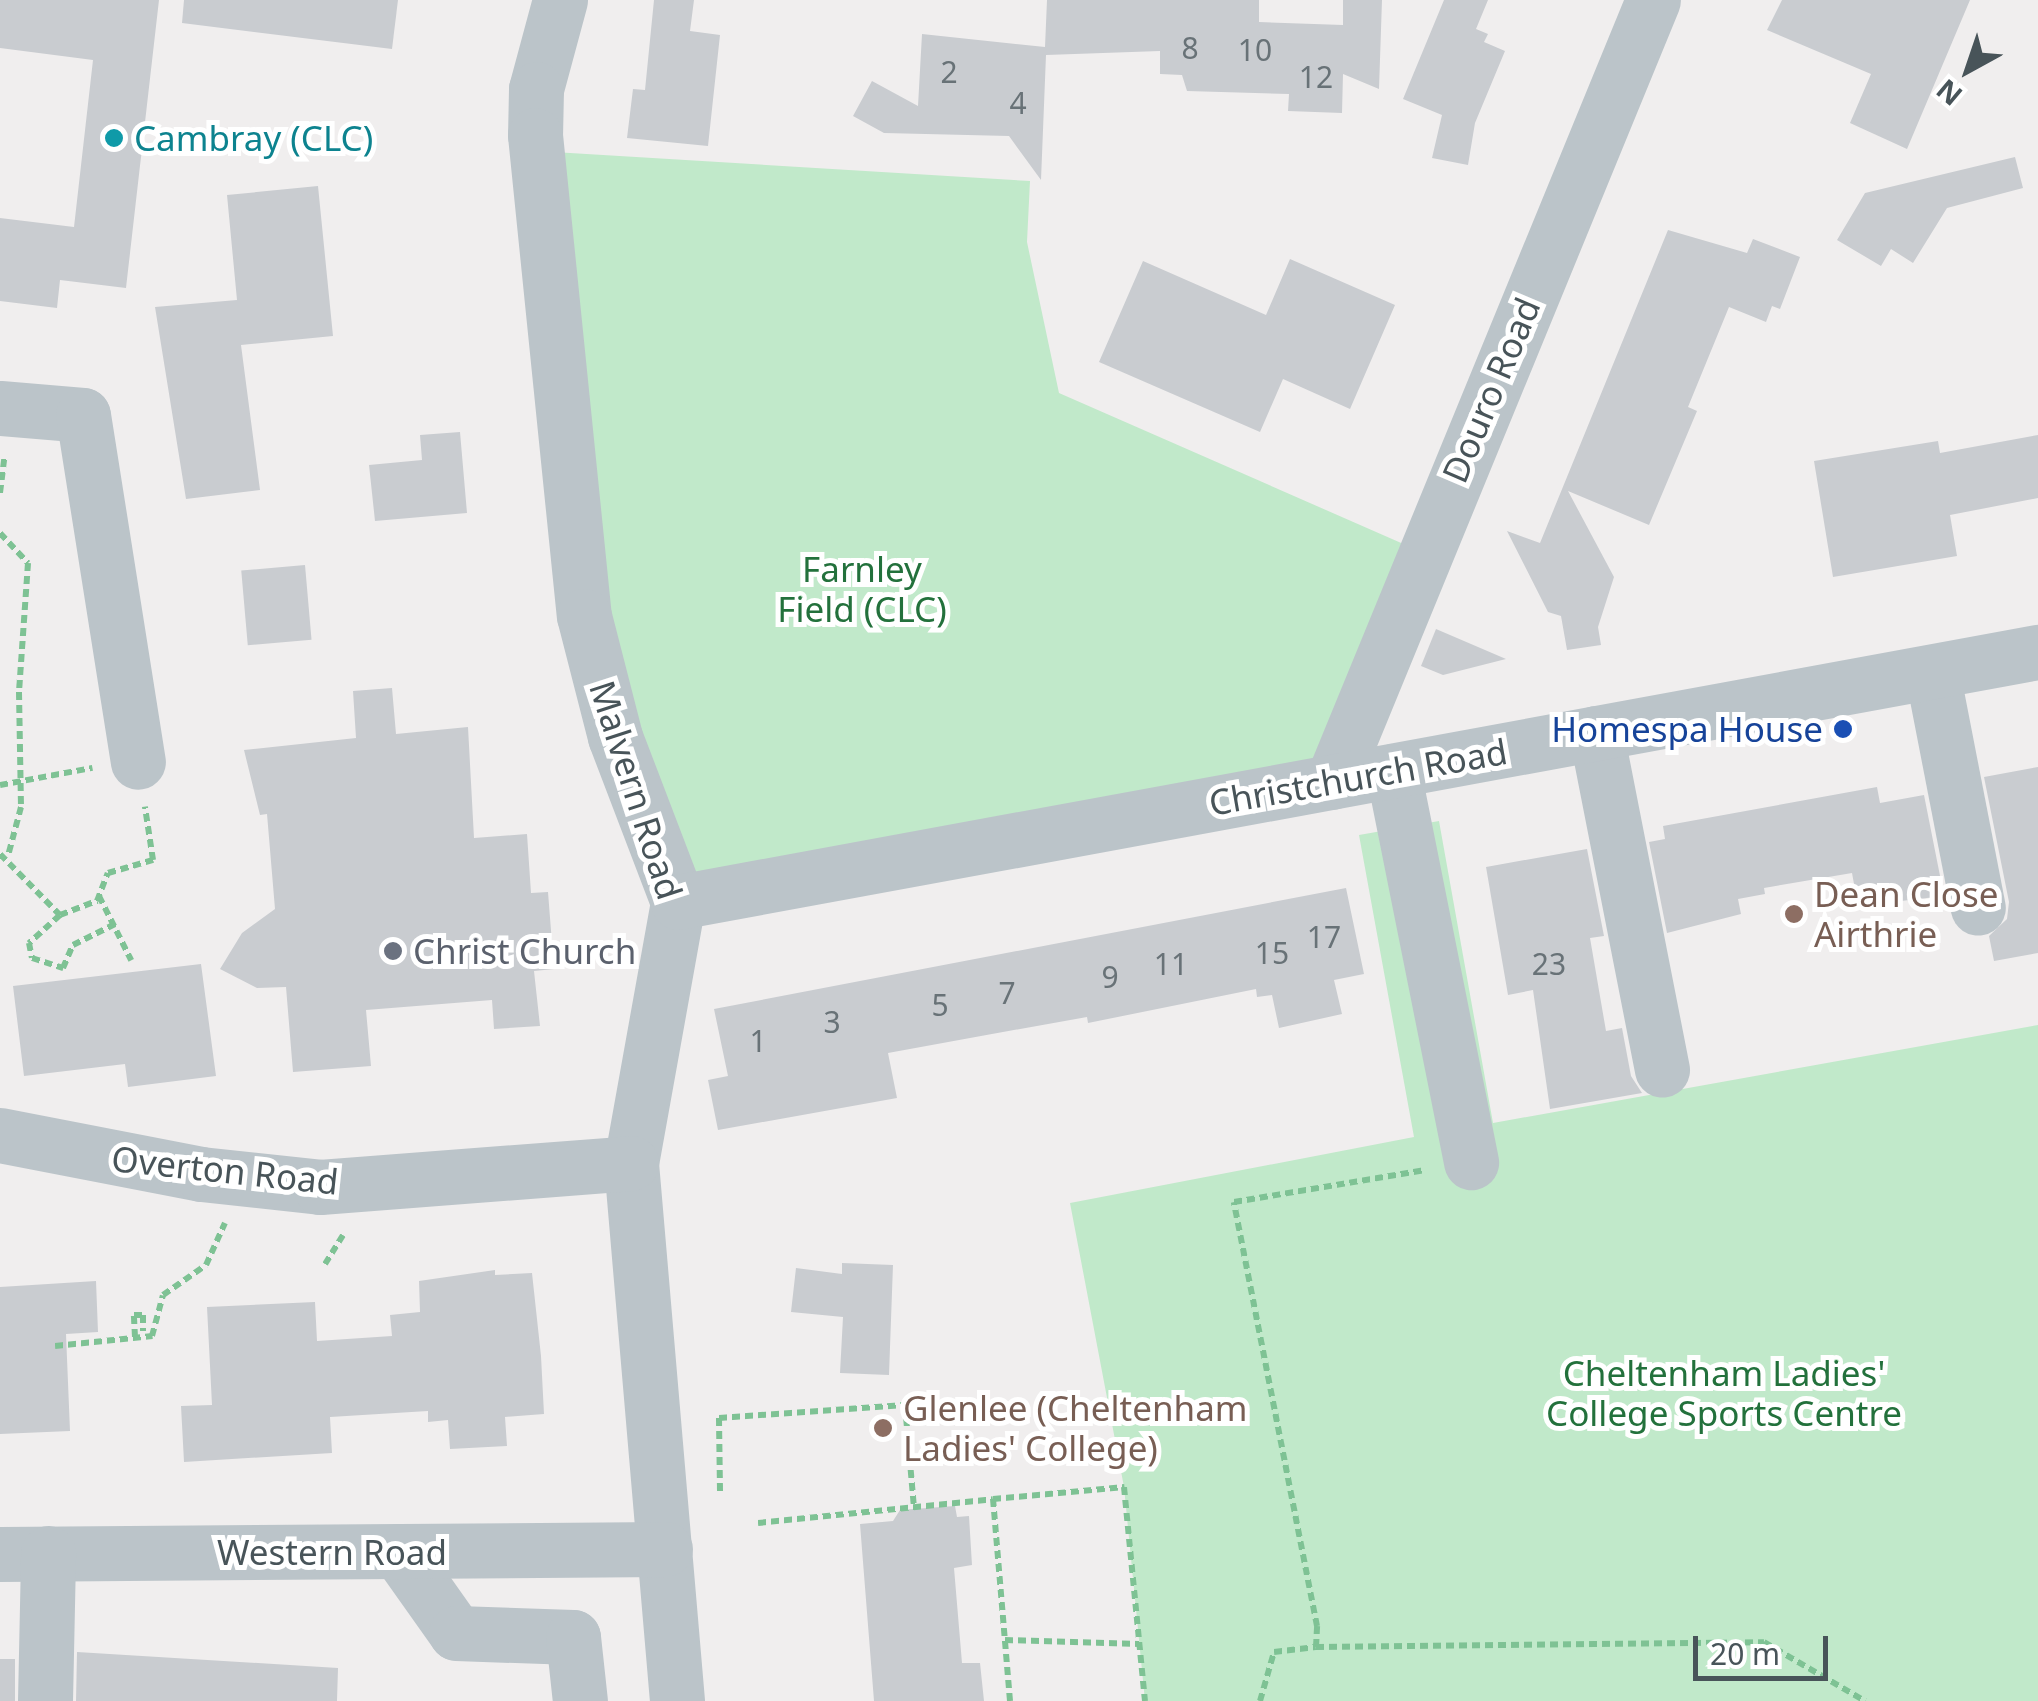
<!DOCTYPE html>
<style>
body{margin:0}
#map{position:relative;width:2038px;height:1701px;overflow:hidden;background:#f0eeee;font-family:"Noto Sans",sans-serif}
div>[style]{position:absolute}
.green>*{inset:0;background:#c1e9ca}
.building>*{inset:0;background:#c9ccd0;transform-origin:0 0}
.path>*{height:6px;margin-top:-3px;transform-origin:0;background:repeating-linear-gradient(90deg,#7ec294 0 8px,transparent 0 13px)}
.minor>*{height:55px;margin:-27.5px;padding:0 27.5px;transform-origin:27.5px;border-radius:27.5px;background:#bbc4c9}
.dots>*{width:28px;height:28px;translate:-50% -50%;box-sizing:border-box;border:5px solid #fff;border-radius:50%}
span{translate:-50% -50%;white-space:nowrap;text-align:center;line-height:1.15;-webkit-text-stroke:10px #fff;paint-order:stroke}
.number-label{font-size:30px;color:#687277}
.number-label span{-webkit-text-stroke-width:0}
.culture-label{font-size:35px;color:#0d838f}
.left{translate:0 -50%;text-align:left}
.street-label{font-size:35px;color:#485459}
.park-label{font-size:35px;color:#23713c}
.transit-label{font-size:35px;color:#164399}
.right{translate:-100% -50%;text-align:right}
.education-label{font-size:35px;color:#785e54}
.worship-label{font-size:35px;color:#5b616d}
.north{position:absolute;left:1918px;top:20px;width:100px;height:100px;-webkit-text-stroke:8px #fff;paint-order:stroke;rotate:220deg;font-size:28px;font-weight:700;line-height:40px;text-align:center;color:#485459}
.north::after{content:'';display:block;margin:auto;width:35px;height:45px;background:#485459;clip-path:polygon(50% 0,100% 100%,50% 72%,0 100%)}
.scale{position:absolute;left:1693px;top:1636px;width:135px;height:45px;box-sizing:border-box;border:5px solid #485459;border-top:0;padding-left:12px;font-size:30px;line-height:35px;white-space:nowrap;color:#485459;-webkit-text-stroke:8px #fff;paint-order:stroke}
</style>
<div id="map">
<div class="green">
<i style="clip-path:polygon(537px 151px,1030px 181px,1027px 242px,1059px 393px,1424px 553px,1332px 782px,678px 902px,615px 737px)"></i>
<i style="clip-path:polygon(1439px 821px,1493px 1123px,2038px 1025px,2038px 1701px,1145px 1701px,1124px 1487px,1070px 1203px,1414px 1137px,1359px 835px)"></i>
</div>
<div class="building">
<i style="clip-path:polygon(0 0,159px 0,126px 288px,60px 280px,57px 308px,0 301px,0 218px,74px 227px,93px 60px,0 48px)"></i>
<i style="clip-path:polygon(184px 0,398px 0,392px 49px,182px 23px)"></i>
<i style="clip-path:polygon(654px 0,694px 0,690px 31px,720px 35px,708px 146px,627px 138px,633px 89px,645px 90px)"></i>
<i style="clip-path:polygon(1047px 0,1259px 0,1259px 22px,1343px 25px,1343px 0,1382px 0,1379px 89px,1343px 74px,1342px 113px,1288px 111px,1289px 94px,1187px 91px,1182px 75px,1160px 74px,1160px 51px,1046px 55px,1041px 180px,1009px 136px,884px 133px,853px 116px,872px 81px,918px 106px,922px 34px,1045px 47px)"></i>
<i style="clip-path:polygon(1444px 0,1488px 0,1476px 29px,1488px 34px,1484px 42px,1505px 51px,1475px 123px,1468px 165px,1432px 158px,1442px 115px,1403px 99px)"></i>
<i style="clip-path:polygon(1782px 0,1970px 0,1907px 149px,1850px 123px,1871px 74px,1767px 30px)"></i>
<i style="clip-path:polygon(2015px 157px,2023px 188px,1947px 208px,1913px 263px,1891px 249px,1881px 266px,1837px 240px,1865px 193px)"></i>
<i style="clip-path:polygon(318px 186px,333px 336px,241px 345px,260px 490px,186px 499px,155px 307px,237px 300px,227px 195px)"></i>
<i style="clip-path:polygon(1668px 230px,1747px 253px,1753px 239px,1800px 257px,1780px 309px,1772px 306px,1766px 322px,1729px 307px,1688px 407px,1697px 411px,1649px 525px,1568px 491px,1614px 577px,1598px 627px,1601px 645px,1567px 650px,1561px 616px,1548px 612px,1507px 531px,1540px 543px)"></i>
<i style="clip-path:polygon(1290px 259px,1395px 305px,1350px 409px,1283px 379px,1260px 432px,1099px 362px,1143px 261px,1266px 315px)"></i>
<i style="clip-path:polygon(460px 432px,467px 513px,375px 521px,369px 465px,422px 460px,420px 435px)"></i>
<i style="clip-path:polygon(2038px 435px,2038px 498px,1950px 515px,1957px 556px,1833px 577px,1814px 461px,1938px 441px,1940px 453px)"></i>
<i style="left:305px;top:565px;width:75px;height:64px;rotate:85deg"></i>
<i style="clip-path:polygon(1436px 629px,1506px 659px,1443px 675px,1421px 666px)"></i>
<i style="clip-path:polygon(392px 688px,396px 734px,468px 727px,474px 838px,527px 834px,531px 893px,548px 892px,554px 969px,534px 971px,540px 1026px,494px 1029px,492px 1000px,366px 1010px,371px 1066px,293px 1072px,286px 987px,257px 988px,220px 969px,242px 933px,275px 909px,267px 814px,260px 815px,244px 750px,356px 738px,353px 691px)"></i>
<i style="clip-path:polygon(2038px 767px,2038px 953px,1994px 961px,1989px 936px,2007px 919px,2009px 902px,1984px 777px)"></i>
<i style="clip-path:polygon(1877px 787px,1880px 803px,1924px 795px,1944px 896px,1858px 906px,1852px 873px,1764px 888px,1765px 894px,1738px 899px,1741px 914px,1667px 933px,1649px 842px,1665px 839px,1663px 826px)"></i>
<i style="clip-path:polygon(1587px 849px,1604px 936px,1590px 938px,1606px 1031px,1622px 1028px,1631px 1076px,1642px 1093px,1550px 1109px,1533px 990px,1508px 995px,1486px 867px)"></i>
<i style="clip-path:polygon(1346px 888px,1364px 974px,1334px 980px,1342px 1014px,1279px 1028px,1272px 995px,1257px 997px,1256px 989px,1088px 1023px,1087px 1017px,981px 1036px,888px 1053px,897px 1098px,718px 1130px,708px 1080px,728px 1076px,714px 1009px)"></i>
<i style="clip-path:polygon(201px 964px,216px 1076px,128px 1087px,125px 1064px,24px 1076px,13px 986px)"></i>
<i style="clip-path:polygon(842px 1263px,893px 1265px,889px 1375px,840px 1373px,843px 1317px,791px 1312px,796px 1268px,842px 1274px)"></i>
<i style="clip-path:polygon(495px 1270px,495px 1275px,532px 1273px,541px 1356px,544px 1414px,505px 1417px,507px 1446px,450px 1449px,448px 1420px,428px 1422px,428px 1411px,330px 1417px,332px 1453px,184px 1462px,181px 1406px,212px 1405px,207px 1307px,315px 1302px,317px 1341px,392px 1336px,390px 1315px,420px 1312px,419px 1281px)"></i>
<i style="clip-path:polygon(96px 1281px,98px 1332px,66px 1334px,70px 1431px,0 1434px,0 1287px)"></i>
<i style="clip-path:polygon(955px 1506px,957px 1517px,969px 1516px,972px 1565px,954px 1568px,962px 1663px,980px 1663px,984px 1701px,874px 1701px,860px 1524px,893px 1521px,900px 1510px)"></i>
<i style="clip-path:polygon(77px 1652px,338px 1668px,337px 1701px,76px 1701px)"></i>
<i style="left:0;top:1659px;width:15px;height:42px"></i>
</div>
<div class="path">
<i style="left:0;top:493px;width:38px;rotate:-83deg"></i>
<i style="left:0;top:533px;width:41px;rotate:47deg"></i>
<i style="left:28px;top:563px;width:129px;rotate:94deg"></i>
<i style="left:19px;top:692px;width:115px;rotate:89deg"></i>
<i style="left:21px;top:807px;width:51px;rotate:104.9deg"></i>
<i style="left:0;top:785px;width:94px;rotate:-10.5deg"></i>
<i style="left:0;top:854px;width:86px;rotate:45.5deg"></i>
<i style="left:60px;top:915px;width:40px;rotate:-21deg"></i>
<i style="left:97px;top:901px;width:30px;rotate:-69deg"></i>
<i style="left:108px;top:873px;width:47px;rotate:-16.1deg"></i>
<i style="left:153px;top:860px;width:54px;rotate:-98.6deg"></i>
<i style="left:99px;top:896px;width:72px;rotate:63.4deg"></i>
<i style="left:60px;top:915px;width:42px;rotate:137.9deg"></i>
<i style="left:29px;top:943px;width:15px;rotate:79deg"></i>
<i style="left:32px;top:958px;width:33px;rotate:18deg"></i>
<i style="left:63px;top:968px;width:25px;rotate:-67deg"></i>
<i style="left:73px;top:945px;width:47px;rotate:-26.6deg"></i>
<i style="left:325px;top:1264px;width:34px;rotate:-58deg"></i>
<i style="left:143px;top:1315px;width:16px;rotate:90deg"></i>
<i style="left:135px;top:1337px;width:22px;rotate:-93deg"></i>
<i style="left:134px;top:1315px;width:9px"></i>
<i style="left:55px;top:1346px;width:98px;rotate:-5.9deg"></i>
<i style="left:152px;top:1336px;width:42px;rotate:-75deg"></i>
<i style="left:163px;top:1295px;width:52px;rotate:-34.9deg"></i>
<i style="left:206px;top:1265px;width:46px;rotate:-65.7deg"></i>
<i style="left:720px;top:1491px;width:73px;rotate:-90.8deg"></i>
<i style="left:719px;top:1418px;width:186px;rotate:-4deg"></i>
<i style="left:905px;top:1405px;width:102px;rotate:85deg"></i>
<i style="left:758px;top:1523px;width:236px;rotate:-5.8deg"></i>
<i style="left:1005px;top:1640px;width:134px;rotate:1.7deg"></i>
<i style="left:1316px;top:1647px;width:448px;rotate:-0.6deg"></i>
<i style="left:1764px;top:1642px;width:117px;rotate:30.3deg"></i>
<i style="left:1010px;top:1701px;width:203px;rotate:-94.8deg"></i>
<i style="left:993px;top:1499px;width:132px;rotate:-5.2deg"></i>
<i style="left:1124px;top:1487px;width:215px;rotate:84.4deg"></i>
<i style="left:1260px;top:1701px;width:51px;rotate:-74.1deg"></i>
<i style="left:1274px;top:1652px;width:42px;rotate:-6.8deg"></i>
<i style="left:1316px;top:1647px;width:21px;rotate:-87deg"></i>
<i style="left:1317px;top:1626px;width:432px;rotate:-101.1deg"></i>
<i style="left:1234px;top:1202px;width:194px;rotate:-9.5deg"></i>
</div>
<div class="minor">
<i style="left:560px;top:0;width:92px;rotate:105.1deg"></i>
<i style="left:536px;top:89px;width:46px;rotate:91.2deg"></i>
<i style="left:535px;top:135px;width:483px;rotate:84.2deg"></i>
<i style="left:584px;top:616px;width:125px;rotate:75.6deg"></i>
<i style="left:615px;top:737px;width:177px;rotate:69.1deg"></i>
<i style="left:678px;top:902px;width:265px;rotate:100.2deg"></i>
<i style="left:631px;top:1163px;width:540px;rotate:85.11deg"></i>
<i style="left:0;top:408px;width:83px;rotate:4.8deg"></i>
<i style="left:83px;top:415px;width:351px;rotate:81deg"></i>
<i style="left:1932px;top:672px;width:240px;rotate:79deg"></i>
<i style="left:1596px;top:733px;width:343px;rotate:78.9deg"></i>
<i style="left:1393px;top:771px;width:399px;rotate:78.7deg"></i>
<i style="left:1332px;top:782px;width:845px;rotate:-67.68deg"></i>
<i style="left:678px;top:902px;width:1383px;rotate:-10.42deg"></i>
<i style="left:0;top:1135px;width:205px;rotate:11deg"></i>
<i style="left:201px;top:1174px;width:120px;rotate:6.2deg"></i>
<i style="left:320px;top:1187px;width:312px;rotate:-4.4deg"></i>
<i style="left:398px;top:1551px;width:100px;rotate:54.7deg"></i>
<i style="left:456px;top:1633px;width:117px;rotate:2deg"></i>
<i style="left:573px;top:1637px;width:64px;rotate:83.8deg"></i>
<i style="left:0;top:1554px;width:665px;rotate:-0.43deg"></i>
<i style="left:45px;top:1701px;width:148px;rotate:-88.8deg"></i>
</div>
<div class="dots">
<i style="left:114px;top:138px;background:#0f9aa8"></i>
<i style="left:1843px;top:729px;background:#1a4fb4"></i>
<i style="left:1794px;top:914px;background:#8d6e63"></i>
<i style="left:393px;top:951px;background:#6b7280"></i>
<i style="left:883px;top:1428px;background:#8d6e63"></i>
</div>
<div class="number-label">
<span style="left:1190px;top:48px">8</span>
<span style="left:1255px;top:50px">10</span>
<span style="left:949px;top:72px">2</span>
<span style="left:1316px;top:77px">12</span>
<span style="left:1018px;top:103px">4</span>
<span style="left:1324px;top:937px">17</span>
<span style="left:1272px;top:953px">15</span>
<span style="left:1171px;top:964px">11</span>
<span style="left:1549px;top:964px">23</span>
<span style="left:1110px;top:977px">9</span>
<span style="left:1007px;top:993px">7</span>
<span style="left:940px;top:1005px">5</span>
<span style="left:832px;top:1022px">3</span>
<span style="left:758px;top:1041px">1</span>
</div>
<div class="culture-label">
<span class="left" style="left:134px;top:138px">Cambray (CLC)</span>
</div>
<div class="street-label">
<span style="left:1491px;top:390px;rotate:-67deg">Douro Road</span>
<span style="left:1358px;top:777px;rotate:-10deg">Christchurch Road</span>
<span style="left:636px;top:790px;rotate:72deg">Malvern Road</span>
<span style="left:225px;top:1170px;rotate:6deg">Overton Road</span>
<span style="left:332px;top:1552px">Western Road</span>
</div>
<div class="park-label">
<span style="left:862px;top:589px">Farnley<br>Field (CLC)</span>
<span style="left:1724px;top:1393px">Cheltenham Ladies'<br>College Sports Centre</span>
</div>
<div class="transit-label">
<span class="right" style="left:1823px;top:729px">Homespa House</span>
</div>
<div class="education-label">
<span class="left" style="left:1814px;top:914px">Dean Close<br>Airthrie</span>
<span class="left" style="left:903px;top:1428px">Glenlee (Cheltenham<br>Ladies' College)</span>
</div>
<div class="worship-label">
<span class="left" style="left:413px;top:951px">Christ Church</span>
</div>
<div class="north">N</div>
<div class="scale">20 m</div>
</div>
